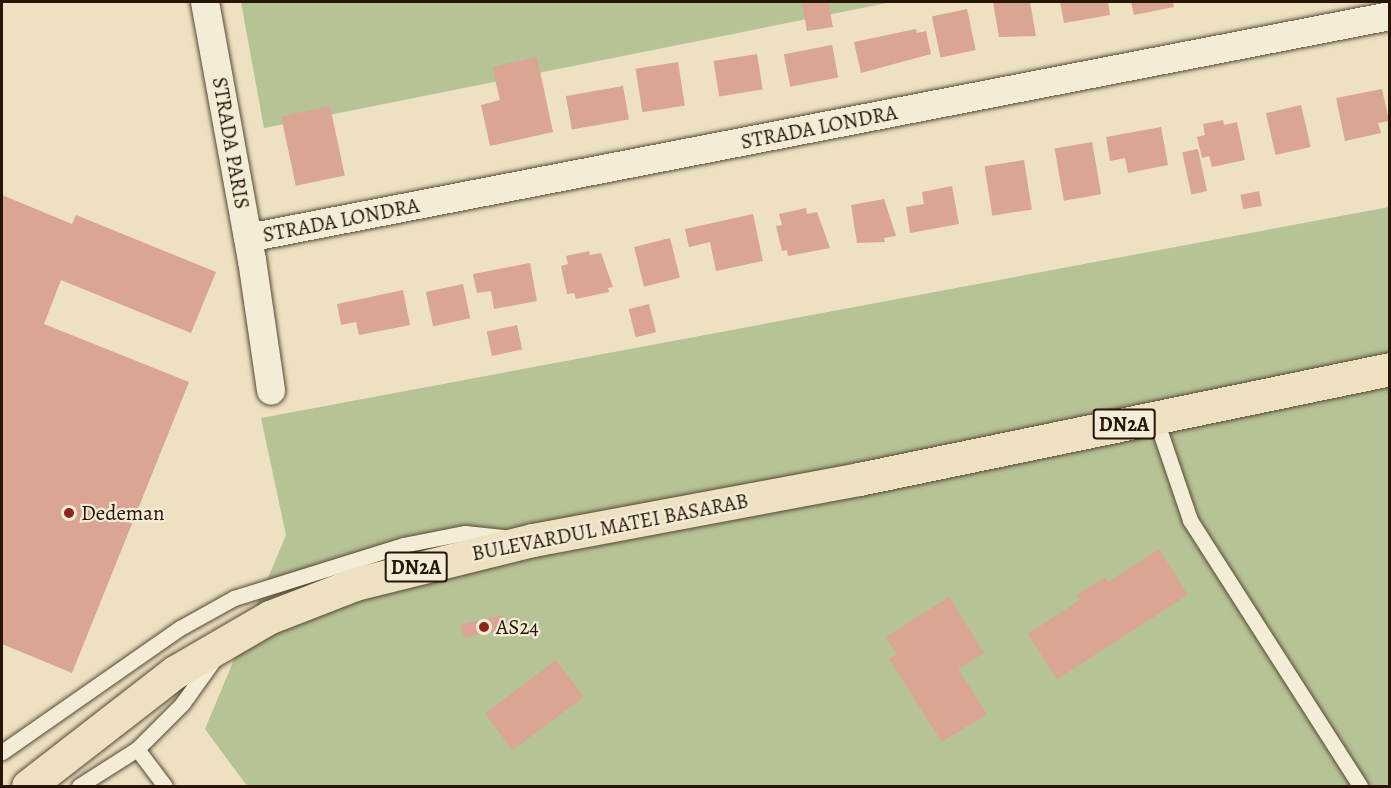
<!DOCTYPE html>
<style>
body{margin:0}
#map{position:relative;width:1391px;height:788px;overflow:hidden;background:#ede1c1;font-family:Alegreya,serif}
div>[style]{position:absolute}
.green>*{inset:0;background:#b6c394}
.building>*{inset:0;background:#daa592;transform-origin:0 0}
.roads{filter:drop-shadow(0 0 2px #584835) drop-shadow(0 0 2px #584835)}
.lane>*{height:15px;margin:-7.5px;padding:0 7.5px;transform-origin:7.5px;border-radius:7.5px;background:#f3ecd7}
.street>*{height:28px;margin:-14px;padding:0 14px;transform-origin:14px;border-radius:14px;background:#f3ecd7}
.highway>*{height:33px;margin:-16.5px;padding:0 16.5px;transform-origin:16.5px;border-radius:16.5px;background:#ede1c1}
.dots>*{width:16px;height:16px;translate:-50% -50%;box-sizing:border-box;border:3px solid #f3ecd7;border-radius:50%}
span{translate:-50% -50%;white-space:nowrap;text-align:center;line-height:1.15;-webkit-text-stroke:4.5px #f3ecd7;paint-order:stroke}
.shield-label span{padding:2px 4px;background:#f3ecd7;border:2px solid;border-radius:4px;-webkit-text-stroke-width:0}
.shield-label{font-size:20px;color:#271506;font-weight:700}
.street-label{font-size:21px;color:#271506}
.poi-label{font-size:21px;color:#271506}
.left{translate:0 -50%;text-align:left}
.frame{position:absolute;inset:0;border:3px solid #271506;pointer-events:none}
</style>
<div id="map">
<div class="green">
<i style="clip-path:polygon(241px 2px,892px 2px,264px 128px)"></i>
<i style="clip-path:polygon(1389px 207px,1389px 786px,247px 786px,205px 729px,286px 535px,261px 418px)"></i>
</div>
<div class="building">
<i style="clip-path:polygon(802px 2px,828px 2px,833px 27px,807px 31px)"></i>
<i style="clip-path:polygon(993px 2px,1030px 2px,1036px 36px,999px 37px)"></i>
<i style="clip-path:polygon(1060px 2px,1108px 2px,1110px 15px,1064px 23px)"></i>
<i style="clip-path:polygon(1131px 2px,1173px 2px,1174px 7px,1134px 15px)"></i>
<i style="left:967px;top:9px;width:42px;height:36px;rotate:78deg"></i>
<i style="clip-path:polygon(916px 29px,917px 33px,926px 31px,931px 54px,861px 73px,854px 42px)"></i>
<i style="left:832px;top:45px;width:33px;height:49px;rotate:79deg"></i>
<i style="left:757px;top:54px;width:36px;height:44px;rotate:81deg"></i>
<i style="clip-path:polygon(537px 57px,553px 132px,490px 146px,481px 105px,500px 100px,492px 67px)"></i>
<i style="left:678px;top:62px;width:44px;height:43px;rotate:81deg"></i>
<i style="left:623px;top:86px;width:34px;height:58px;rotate:80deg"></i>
<i style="clip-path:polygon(1382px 89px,1389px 121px,1378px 123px,1381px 133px,1345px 141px,1336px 98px)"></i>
<i style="left:1301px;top:105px;width:43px;height:36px;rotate:77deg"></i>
<i style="left:330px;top:106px;width:71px;height:50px;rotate:78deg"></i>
<i style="clip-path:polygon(1223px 120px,1224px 125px,1237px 122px,1245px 160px,1212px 167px,1209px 156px,1202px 158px,1197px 137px,1205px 135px,1203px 124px)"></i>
<i style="clip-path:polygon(1161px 127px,1168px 165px,1128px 173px,1125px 158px,1110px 161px,1106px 137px)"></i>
<i style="left:1092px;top:142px;width:53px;height:38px;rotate:80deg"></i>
<i style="left:1198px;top:149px;width:43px;height:16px;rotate:78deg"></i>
<i style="left:1024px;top:160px;width:50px;height:40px;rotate:81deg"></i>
<i style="clip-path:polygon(952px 186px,959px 224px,910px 233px,906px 207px,924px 204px,922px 192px)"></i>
<i style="left:1259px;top:191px;width:15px;height:19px;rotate:79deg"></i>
<i style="clip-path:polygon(2px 195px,72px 224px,76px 215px,216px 272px,191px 333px,61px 280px,44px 324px,189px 382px,72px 673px,2px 644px)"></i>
<i style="clip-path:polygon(884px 199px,896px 236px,884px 238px,885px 242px,857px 243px,851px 205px)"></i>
<i style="clip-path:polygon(806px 208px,807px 214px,817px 212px,830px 248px,788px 256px,787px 250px,782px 251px,776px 226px,782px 225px,779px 214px)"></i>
<i style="clip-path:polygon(753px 214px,763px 261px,716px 271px,710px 242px,689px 247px,685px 229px)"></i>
<i style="left:670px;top:238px;width:41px;height:37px;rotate:76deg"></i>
<i style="clip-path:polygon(589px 251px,590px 255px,601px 253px,613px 287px,608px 288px,609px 292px,576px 299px,574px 293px,567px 294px,561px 266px,568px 264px,566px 256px)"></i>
<i style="clip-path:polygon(530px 263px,537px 301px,494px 309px,491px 291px,477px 293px,473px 274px)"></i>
<i style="left:463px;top:284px;width:35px;height:38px;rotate:78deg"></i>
<i style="clip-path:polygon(403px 290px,410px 325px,359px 335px,356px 322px,341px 325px,337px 304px)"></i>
<i style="left:649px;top:304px;width:29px;height:21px;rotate:76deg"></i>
<i style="left:517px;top:325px;width:25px;height:31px;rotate:78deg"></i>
<i style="clip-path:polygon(1159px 549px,1188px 595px,1057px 679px,1028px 634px,1080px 600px,1077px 595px,1105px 577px,1108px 582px)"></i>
<i style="clip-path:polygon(949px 597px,984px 653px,958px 669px,987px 714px,942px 742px,889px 659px,897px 654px,886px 637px)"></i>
<i style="left:504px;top:615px;width:14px;height:44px;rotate:78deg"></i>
<i style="left:556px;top:660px;width:46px;height:89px;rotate:53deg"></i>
</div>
<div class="roads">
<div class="lane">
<i style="left:1155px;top:417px;width:109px;rotate:71.2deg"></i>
<i style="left:1190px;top:520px;width:316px;rotate:57.4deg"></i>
<i style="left:137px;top:749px;width:46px;rotate:52.9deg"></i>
<i style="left:2px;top:752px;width:217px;rotate:-34.9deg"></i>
<i style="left:180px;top:628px;width:62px;rotate:-29.1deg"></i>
<i style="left:234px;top:598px;width:177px;rotate:-17.4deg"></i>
<i style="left:403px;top:545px;width:63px;rotate:-11deg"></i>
<i style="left:465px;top:533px;width:38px;rotate:6deg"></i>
<i style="left:79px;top:786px;width:69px;rotate:-32.5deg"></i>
<i style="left:137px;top:749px;width:64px;rotate:-45deg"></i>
<i style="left:182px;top:704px;width:57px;rotate:-54.3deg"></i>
</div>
<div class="street">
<i style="left:205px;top:2px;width:262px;rotate:79.7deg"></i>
<i style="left:252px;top:260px;width:132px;rotate:81.7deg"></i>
<i style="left:248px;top:238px;width:1163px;rotate:-11deg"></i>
</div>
<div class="highway">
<i style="left:28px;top:786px;width:186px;rotate:-37.8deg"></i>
<i style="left:175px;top:672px;width:110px;rotate:-30.1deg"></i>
<i style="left:270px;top:617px;width:91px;rotate:-21.2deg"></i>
<i style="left:355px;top:584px;width:183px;rotate:-13.9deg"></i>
<i style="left:533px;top:540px;width:332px;rotate:-10.6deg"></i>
<i style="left:859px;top:479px;width:542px;rotate:-11.7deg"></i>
</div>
</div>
<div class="dots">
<i style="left:69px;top:513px;background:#8f2418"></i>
<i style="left:484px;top:627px;background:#8f2418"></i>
</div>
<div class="shield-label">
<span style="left:1124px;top:424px">DN2A</span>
<span style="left:416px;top:567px">DN2A</span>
</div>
<div class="street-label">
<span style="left:819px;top:127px;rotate:-11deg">STRADA LONDRA</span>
<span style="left:231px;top:143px;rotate:80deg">STRADA PARIS</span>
<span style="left:341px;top:220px;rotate:-11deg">STRADA LONDRA</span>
<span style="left:610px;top:527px;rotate:-11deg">BULEVARDUL MATEI BASARAB</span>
</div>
<div class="poi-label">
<span class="left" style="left:81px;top:513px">Dedeman</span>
<span class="left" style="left:496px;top:627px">AS24</span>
</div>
<div class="frame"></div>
</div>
